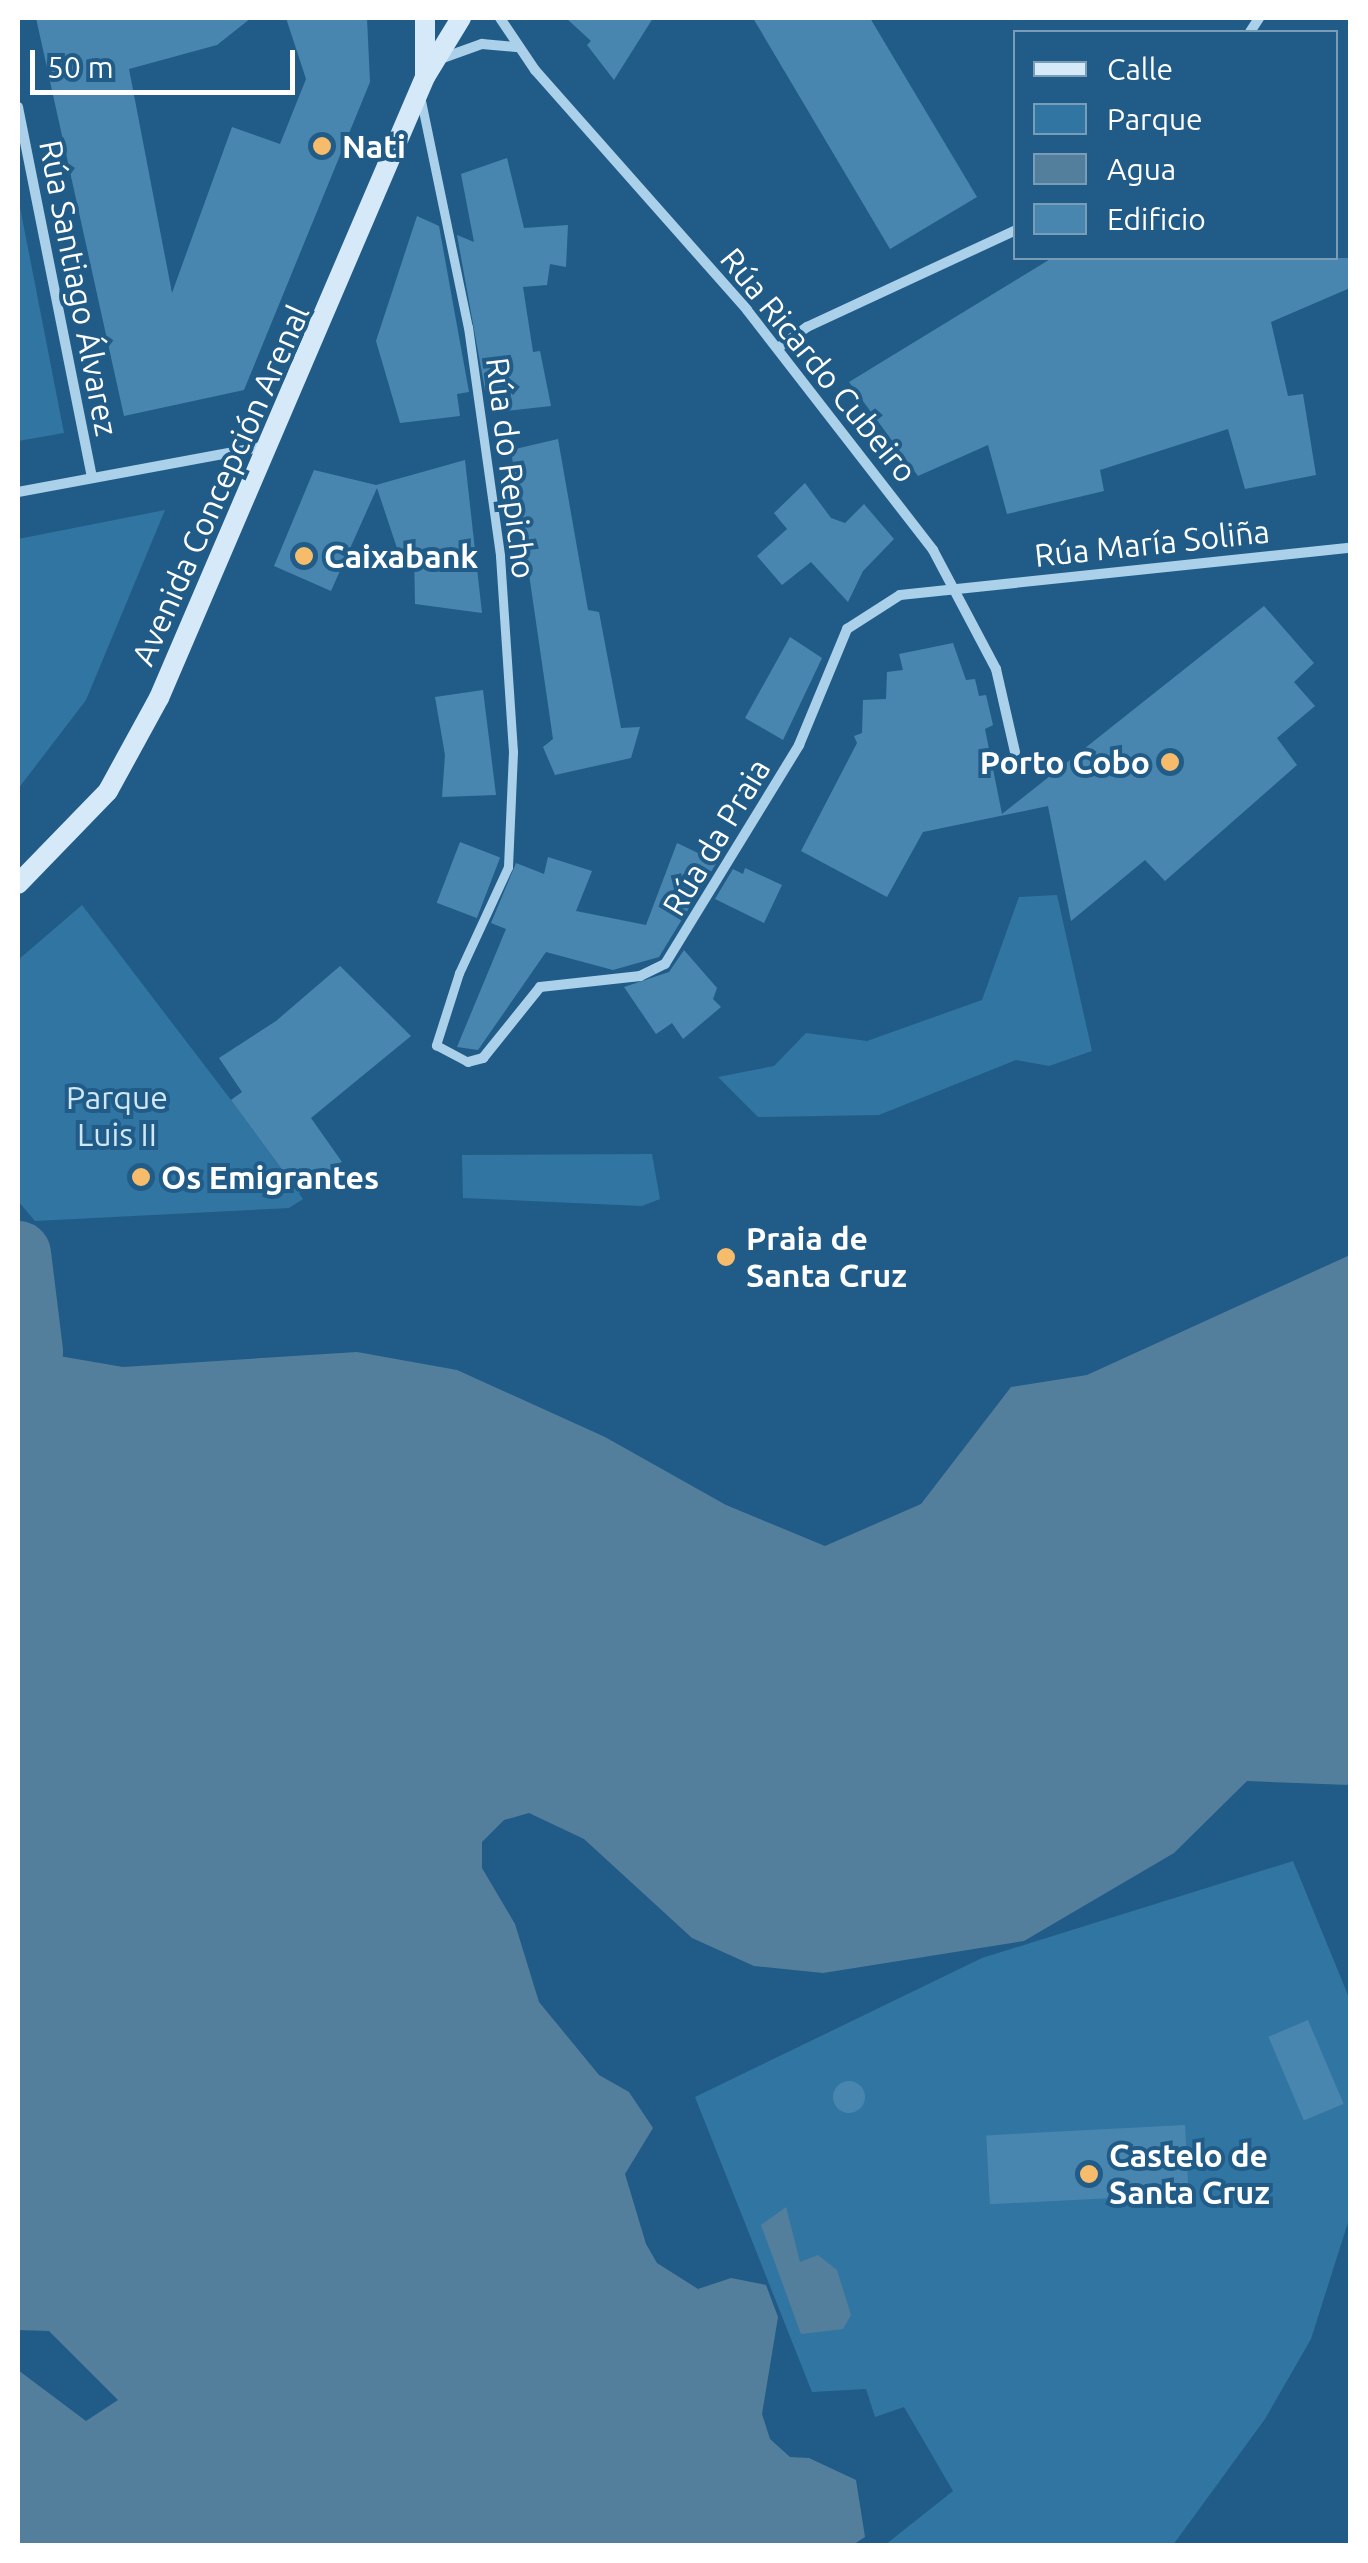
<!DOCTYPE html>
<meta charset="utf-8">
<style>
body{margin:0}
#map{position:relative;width:1368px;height:2563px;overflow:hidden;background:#205c87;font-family:Ubuntu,sans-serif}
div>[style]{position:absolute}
.green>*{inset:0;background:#3175a3}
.water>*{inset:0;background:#547f9c}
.pier>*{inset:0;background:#205c87}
.river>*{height:65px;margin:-32.5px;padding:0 32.5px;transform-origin:32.5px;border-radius:32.5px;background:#547f9c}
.building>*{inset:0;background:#4986af;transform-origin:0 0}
.round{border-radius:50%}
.pedestrian>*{height:9px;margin:-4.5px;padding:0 4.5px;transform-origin:4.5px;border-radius:4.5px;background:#abd0ea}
.minor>*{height:10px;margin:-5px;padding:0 5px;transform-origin:5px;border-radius:5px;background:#abd0ea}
.secondary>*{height:20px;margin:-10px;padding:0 10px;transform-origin:10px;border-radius:10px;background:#d6e9f8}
.dots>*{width:28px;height:28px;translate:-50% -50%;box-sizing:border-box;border:5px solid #205c87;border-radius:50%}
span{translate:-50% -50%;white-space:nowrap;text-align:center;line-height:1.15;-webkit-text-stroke:8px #205c87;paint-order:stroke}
.poi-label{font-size:32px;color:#fff;font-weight:700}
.left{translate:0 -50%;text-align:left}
.right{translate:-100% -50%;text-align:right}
.street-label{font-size:32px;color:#fff}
.park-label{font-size:32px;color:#cfe7f7}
.frame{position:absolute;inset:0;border:20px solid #fff;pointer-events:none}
.legend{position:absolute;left:1013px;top:30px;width:325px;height:230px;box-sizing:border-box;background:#205c87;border:2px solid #799db7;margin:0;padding:12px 18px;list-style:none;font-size:30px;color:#fff}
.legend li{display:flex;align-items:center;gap:20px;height:50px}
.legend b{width:50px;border:2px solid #799db7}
.scale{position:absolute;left:30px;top:50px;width:265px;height:45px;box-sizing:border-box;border:5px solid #fff;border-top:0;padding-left:12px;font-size:30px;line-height:35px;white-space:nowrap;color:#fff;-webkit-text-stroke:8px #205c87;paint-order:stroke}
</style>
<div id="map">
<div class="green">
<i style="clip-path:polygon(18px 197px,64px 433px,18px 441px)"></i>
<i style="clip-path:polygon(165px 510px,86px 700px,18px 789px,18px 539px)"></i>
<i style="clip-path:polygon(1057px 895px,1092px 1051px,1049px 1066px,1016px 1060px,879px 1115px,758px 1117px,718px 1077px,774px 1066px,806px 1033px,867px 1041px,982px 1000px,1019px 897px)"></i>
<i style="clip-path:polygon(82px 905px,231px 1100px,303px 1199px,289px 1208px,35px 1221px,18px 1201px,18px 960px)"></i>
<i style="clip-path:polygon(652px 1154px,660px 1199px,642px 1206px,463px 1198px,462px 1155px)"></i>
<i style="clip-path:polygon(1293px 1861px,1350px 2000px,1350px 2216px,1311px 2339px,1265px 2419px,1173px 2545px,885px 2545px,953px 2491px,904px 2407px,875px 2417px,866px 2389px,812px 2392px,695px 2097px,982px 1958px)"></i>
</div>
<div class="water">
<i style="clip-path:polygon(1350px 1255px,1350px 1785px,1247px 1781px,1174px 1853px,1024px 1941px,823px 1973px,754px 1966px,692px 1938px,584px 1839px,529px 1813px,504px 1820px,482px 1842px,482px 1868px,515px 1924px,539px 2002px,599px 2075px,629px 2092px,653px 2128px,625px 2174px,646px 2244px,657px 2263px,698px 2289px,731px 2278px,766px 2285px,778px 2317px,762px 2414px,770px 2439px,790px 2457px,809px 2458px,856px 2480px,865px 2537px,851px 2546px,18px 2545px,18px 1283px,30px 1351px,123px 1367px,357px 1352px,457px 1370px,605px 1437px,726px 1505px,825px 1546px,921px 1504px,1011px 1387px,1087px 1375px)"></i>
<i style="clip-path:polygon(786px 2207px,800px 2262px,818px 2255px,837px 2270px,851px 2315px,843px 2329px,801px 2334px,761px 2225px)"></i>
</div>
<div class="pier">
<i style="clip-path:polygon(18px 2330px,49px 2331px,118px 2400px,86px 2421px,18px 2370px)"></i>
</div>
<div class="river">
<i style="left:18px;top:1253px;width:99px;rotate:83deg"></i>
</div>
<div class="building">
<i style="clip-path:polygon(36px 18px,251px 18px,217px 45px,129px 69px,172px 293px,232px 127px,280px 144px,306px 79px,286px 18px,367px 18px,370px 82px,244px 390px,124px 416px)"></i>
<i style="clip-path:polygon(566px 18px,653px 18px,614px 80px,587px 45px,591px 41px)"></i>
<i style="clip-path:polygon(753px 18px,870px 18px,977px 197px,890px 249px)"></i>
<i style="clip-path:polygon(507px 158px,524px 228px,568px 225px,566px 267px,550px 264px,547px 285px,523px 287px,533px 352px,540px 351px,551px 406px,505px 411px,501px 388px,485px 390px,457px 235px,474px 242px,461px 174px)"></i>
<i style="clip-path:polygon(417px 216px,439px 226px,469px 392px,457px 394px,460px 416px,400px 423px,376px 341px)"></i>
<i style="clip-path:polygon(1052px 258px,1350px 258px,1350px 288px,1271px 322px,1288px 396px,1303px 394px,1316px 475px,1245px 489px,1228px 429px,1100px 470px,1104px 491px,1007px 514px,988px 445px,918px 476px,849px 382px)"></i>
<i style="clip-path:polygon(558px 439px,588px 610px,599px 612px,621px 728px,640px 727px,631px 758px,555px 775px,543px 747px,553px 739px,511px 450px)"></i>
<i style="clip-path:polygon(465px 460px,482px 613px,415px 604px,414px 550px,399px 554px,377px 488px,331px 591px,274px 566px,314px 470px,376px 485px)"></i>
<i style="clip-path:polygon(805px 483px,831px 518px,845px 523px,864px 504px,894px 539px,863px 571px,848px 602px,811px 562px,782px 585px,757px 556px,787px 529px,774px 513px)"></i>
<i style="clip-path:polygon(1264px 606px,1314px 663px,1294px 682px,1315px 706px,1277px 738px,1297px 765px,1165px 881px,1145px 860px,1071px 921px,1048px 806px,923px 832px,887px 897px,801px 851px,857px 743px,854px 736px,862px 733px,863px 700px,886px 699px,887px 672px,903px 670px,899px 654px,953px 643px,966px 680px,975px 679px,979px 696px,986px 695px,993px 725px,985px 729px,1002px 814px)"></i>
<i style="clip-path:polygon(790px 637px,822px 658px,783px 740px,745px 718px)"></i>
<i style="clip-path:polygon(483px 690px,496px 795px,442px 797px,445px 755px,435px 697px)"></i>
<i style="left:460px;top:842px;width:43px;height:65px;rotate:21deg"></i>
<i style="clip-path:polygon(677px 843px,717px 862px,659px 957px,613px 970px,546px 952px,478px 1050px,457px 1047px,506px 929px,491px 923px,516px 863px,544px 874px,548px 857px,592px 871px,576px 911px,646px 925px)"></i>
<i style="clip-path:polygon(745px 868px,782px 885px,764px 923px,715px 899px,733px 869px,743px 874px)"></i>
<i style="clip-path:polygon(684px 950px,717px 988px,713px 999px,721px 1007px,683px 1039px,672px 1023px,656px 1034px,624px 987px,669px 972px)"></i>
<i style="clip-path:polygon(340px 966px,411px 1036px,311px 1118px,342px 1162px,299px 1193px,231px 1100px,242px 1092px,219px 1058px,276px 1021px)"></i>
<i style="left:1308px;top:2020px;width:91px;height:43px;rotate:67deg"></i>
<i class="round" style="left:833px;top:2081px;width:32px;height:32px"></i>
<i style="left:1185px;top:2125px;width:69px;height:199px;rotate:87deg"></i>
</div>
<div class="pedestrian">
<i style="left:420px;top:96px;width:236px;rotate:78.3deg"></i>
<i style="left:468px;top:327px;width:231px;rotate:82deg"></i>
<i style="left:500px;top:556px;width:196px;rotate:86.2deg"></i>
<i style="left:513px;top:752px;width:115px;rotate:92.5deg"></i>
<i style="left:508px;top:867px;width:117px;rotate:114.8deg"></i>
<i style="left:459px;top:973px;width:76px;rotate:107.7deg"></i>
<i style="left:436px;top:1045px;width:36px;rotate:28deg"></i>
</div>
<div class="minor">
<i style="left:500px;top:18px;width:63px;rotate:56.1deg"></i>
<i style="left:535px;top:70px;width:320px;rotate:48.5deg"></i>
<i style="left:747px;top:310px;width:304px;rotate:52.2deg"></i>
<i style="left:933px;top:550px;width:135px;rotate:62.1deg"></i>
<i style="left:996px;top:669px;width:85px;rotate:77.1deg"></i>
<i style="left:1250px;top:32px;width:17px;rotate:-57deg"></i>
<i style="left:440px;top:59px;width:45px;rotate:-19.7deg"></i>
<i style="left:482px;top:44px;width:37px;rotate:5deg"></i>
<i style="left:18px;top:107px;width:378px;rotate:78.7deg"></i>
<i style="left:778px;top:348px;width:36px;rotate:-36deg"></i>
<i style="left:807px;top:327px;width:230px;rotate:-24.9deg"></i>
<i style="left:18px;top:492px;width:253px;rotate:-10.5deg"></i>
<i style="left:468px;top:1062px;width:16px;rotate:-15deg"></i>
<i style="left:483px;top:1058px;width:91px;rotate:-51.2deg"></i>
<i style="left:540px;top:987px;width:101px;rotate:-6.3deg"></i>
<i style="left:640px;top:976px;width:28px;rotate:-26deg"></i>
<i style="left:665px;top:964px;width:257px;rotate:-58.5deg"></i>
<i style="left:799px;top:745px;width:126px;rotate:-67.5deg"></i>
<i style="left:847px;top:629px;width:63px;rotate:-32.7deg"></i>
<i style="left:900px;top:595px;width:452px;rotate:-6deg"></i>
</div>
<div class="secondary">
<i style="left:425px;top:18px;width:57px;rotate:90deg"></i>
<i style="left:18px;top:884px;width:129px;rotate:-45.9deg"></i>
<i style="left:108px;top:791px;width:106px;rotate:-61.3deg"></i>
<i style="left:159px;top:698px;width:676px;rotate:-66.81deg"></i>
<i style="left:425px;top:77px;width:69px;rotate:-58.6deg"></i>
</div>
<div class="dots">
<i style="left:322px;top:146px;background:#f7bb6c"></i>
<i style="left:304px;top:556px;background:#f7bb6c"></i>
<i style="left:1170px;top:762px;background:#f7bb6c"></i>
<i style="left:141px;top:1177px;background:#f7bb6c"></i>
<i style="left:726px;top:1257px;background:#f7bb6c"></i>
<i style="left:1089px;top:2174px;background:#f7bb6c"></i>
</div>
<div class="poi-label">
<span class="left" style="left:342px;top:146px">Nati</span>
<span class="left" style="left:324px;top:556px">Caixabank</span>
<span class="right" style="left:1150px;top:762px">Porto Cobo</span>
<span class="left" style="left:161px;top:1177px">Os Emigrantes</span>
<span class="left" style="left:746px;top:1257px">Praia de<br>Santa Cruz</span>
<span class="left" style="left:1109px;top:2174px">Castelo de<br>Santa Cruz</span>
</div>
<div class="street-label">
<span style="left:79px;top:288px;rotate:79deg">Rúa Santiago Álvarez</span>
<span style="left:819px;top:365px;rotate:51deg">Rúa Ricardo Cubeiro</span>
<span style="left:511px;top:468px;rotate:83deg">Rúa do Repicho</span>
<span style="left:220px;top:485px;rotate:-66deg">Avenida Concepción Arenal</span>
<span style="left:1152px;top:543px;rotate:-6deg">Rúa María Soliña</span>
<span style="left:716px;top:837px;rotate:-59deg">Rúa da Praia</span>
</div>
<div class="park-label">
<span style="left:117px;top:1116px">Parque<br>Luis II</span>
</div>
<div class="frame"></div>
<ul class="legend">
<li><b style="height:12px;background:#d6e9f8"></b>Calle</li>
<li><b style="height:28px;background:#3175a3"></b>Parque</li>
<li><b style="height:28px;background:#547f9c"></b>Agua</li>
<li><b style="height:28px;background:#4986af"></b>Edificio</li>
</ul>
<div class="scale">50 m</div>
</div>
